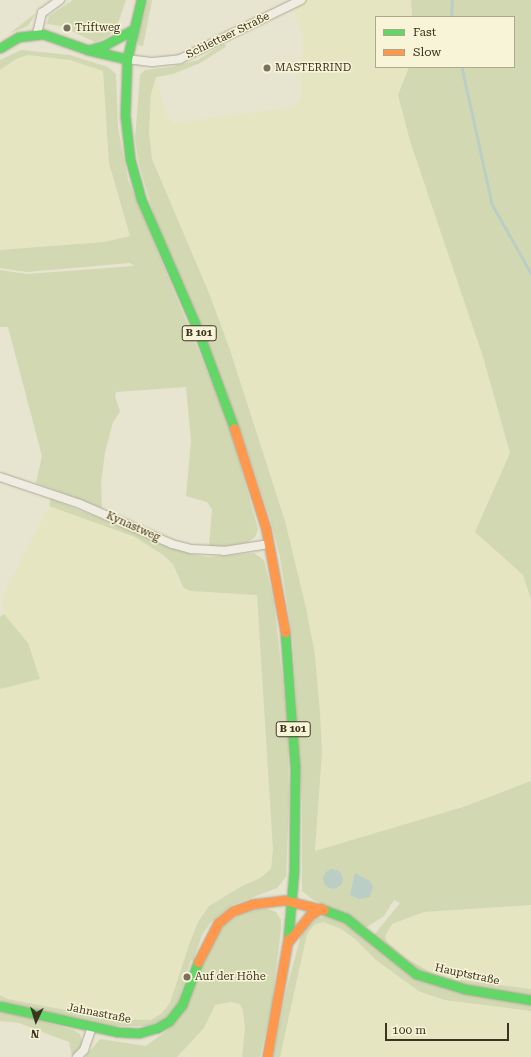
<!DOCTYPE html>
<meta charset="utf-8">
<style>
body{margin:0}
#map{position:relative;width:531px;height:1057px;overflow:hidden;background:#e7e4d0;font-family:"Roboto Serif",serif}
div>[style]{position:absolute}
.farmland>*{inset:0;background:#e6e5c1}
.green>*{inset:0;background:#d2d8b2}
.water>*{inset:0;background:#bbcec6}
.round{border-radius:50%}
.stream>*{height:2.5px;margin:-1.25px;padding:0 1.25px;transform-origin:1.25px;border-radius:1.25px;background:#bbcec6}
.roads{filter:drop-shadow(0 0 1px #ada998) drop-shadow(0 0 1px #ada998)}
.street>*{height:8px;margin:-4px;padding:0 4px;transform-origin:4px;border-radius:4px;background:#efede2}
.fast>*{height:9px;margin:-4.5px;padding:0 4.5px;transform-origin:4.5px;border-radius:4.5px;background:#63d668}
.slow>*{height:9px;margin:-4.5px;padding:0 4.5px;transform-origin:4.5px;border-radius:4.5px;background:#ff974d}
.dots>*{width:11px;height:11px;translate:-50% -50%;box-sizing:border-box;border:2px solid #f7f4d7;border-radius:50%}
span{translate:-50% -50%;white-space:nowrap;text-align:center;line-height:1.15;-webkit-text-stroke:3px #f7f4d7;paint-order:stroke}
.shield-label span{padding:1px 3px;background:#f7f4d7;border:1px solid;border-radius:3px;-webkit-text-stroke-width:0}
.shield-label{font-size:10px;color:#3d3320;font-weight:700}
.poi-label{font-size:11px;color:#3d3320}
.left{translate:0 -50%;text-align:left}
.street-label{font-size:11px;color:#3d3320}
.legend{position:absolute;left:375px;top:16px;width:140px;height:52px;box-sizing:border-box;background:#f7f4d7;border:1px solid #ada78e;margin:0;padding:5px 7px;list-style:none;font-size:12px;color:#3d3320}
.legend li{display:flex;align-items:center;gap:8px;height:20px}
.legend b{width:20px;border:1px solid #ada78e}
.north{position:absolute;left:16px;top:1001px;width:40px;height:40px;-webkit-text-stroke:3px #f7f4d7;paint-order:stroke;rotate:184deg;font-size:11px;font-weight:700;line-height:16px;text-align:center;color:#3d3320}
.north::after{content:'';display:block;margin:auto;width:14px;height:18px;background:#3d3320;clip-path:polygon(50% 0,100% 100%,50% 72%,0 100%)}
.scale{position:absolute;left:385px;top:1023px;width:124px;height:18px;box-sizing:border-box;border:2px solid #3d3320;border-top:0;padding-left:5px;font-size:12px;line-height:14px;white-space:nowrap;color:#3d3320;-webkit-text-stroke:3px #f7f4d7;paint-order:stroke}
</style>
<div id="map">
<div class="farmland">
<i style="clip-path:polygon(301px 0,411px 0,412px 17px,376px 17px,376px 67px,409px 67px,400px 89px,400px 105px,483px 357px,510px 453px,475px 532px,523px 575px,531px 599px,531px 781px,463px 807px,315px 852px,322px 752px,320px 713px,285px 521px,230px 350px,209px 293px,152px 159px,149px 132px,151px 94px,156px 77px,167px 116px,174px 123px,295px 107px,301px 97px,303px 46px,303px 37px,292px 6px)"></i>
<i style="clip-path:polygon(28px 55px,70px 60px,103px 71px,109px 163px,130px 236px,104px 242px,0 250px,0 70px,16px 59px)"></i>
<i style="clip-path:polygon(49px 506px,136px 537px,173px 564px,178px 581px,190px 591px,257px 595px,273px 862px,271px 869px,260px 878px,242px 886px,209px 906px,198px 922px,189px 945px,170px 1003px,162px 1013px,151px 1020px,113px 1019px,7px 998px,0 995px,0 689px,40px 679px,4px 614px,3px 603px,4px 594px)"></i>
<i style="clip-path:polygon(531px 905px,531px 989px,453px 979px,432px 973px,406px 958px,387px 942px,385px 936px,392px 924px,424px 912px)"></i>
<i style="clip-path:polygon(324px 922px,341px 929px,355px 939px,376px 960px,420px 992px,445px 1000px,531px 1011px,531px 1057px,280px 1057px,307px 934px,314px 925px)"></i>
<i style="clip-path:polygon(224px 1002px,240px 1004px,243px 1011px,245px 1028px,242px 1057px,177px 1057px,204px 1028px,215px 1005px)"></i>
</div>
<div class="green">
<i style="clip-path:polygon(73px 0,126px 0,116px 29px,107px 37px,95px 42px,61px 26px,47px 24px,49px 16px)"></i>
<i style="clip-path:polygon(148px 0,152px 0,143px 46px,138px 45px,138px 37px)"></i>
<i style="clip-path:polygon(411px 0,531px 0,531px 599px,523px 575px,475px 532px,510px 453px,483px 357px,410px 141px,398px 95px,409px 67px,514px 67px,514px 17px,412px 17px)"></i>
<i style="clip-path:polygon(36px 13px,28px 26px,10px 33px)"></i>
<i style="clip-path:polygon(evenodd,223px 44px,227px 46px,200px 63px,173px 74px,156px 77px,151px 94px,149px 132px,152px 159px,209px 293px,230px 350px,285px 521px,306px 608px,315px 655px,320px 713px,322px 752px,315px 851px,463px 807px,531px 781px,531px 905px,424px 912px,392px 924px,385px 936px,387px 942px,406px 958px,432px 973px,453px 979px,531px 989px,531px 1011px,445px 1000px,420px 992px,376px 960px,355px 939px,341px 929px,323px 922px,314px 925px,307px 934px,280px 1057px,273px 1057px,286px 991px,303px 928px,317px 918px,325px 917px,341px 921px,369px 941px,400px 903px,394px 900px,384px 916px,367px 927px,312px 899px,302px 891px,302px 804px,293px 642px,280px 557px,272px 525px,238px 422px,155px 219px,139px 164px,135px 139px,140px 75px,145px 70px,171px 67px,198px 60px,223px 44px,335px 869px,343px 876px,339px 888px,324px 874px,335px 869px)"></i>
<i style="clip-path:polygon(21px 50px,70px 55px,108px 67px,116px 74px,118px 128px,128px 180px,229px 425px,258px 529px,255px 537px,248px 542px,225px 547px,209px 547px,212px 509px,207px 502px,186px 496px,191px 441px,186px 387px,116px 392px,115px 396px,120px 412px,113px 422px,105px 452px,101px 483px,102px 508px,36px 483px,42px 456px,8px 327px,0 327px,0 270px,27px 274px,134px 266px,130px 263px,27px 272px,0 268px,0 250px,104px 242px,130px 236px,109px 163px,103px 71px,70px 60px,28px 55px,16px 59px,0 70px,0 60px)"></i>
<i style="clip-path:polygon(51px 499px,190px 554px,208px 557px,254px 553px,264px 560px,274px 603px,288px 726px,289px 804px,286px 877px,277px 888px,232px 905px,211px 922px,202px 935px,193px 961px,191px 960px,177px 1006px,163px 1020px,147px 1026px,115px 1026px,0 1001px,0 995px,8px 999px,113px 1019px,151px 1020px,162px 1013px,170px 1003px,189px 945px,198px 922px,209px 906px,242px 886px,260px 878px,271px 869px,273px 850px,257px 595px,190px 591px,183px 587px,173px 564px,163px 555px,135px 537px,49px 506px)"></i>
<i style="clip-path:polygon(4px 614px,28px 643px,40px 679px,0 689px,0 617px)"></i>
<i style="clip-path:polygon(258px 909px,268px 909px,276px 912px,281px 920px,281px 929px,272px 1003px,260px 1057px,242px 1057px,245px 1028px,243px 1011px,240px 1004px,231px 1002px,215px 1005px,204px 1028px,177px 1057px,85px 1057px,100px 1039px,146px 1046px,169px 1029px,190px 1000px,203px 959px,223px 926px,241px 914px)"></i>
<i style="clip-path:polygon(0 1010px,73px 1030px,80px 1034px,83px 1044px,72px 1056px,69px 1042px,19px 1023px,0 1021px)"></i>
</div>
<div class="water">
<i class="round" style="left:323px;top:869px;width:20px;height:20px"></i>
<i style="clip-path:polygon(355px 873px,370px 881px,373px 887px,370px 897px,359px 899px,350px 895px)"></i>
</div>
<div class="stream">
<i style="left:451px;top:17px;width:17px;rotate:-87deg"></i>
<i style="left:462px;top:67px;width:140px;rotate:77.6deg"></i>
<i style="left:492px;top:204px;width:79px;rotate:60.5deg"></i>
</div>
<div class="roads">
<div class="street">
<i style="left:37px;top:34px;width:22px;rotate:-77deg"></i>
<i style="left:42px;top:13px;width:22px;rotate:-36deg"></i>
<i style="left:127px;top:59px;width:26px;rotate:7deg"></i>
<i style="left:153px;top:62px;width:27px;rotate:-6deg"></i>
<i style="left:180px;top:59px;width:135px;rotate:-26deg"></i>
<i style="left:0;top:477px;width:84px;rotate:18.6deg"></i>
<i style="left:80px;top:504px;width:100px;rotate:23.5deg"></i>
<i style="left:172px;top:544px;width:20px;rotate:15deg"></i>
<i style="left:191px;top:549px;width:33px;rotate:3deg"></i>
<i style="left:224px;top:551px;width:46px;rotate:-8.8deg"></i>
<i style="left:77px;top:1057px;width:10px;rotate:-45deg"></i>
<i style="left:84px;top:1050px;width:24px;rotate:-71deg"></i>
</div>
<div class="fast">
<i style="left:141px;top:0;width:61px;rotate:103.3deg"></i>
<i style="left:127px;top:59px;width:56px;rotate:92deg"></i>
<i style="left:125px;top:115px;width:44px;rotate:83.5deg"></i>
<i style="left:130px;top:159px;width:41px;rotate:74.6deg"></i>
<i style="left:141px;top:199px;width:144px;rotate:66.6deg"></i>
<i style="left:198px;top:331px;width:103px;rotate:69.6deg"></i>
<i style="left:0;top:48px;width:21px;rotate:-31deg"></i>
<i style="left:18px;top:37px;width:25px;rotate:-7deg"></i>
<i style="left:43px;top:34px;width:48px;rotate:19.6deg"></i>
<i style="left:88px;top:50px;width:40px;rotate:13deg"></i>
<i style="left:88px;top:50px;width:18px;rotate:-16deg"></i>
<i style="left:105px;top:45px;width:31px;rotate:-29deg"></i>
<i style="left:285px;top:632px;width:135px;rotate:85.8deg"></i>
<i style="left:295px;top:767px;width:103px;rotate:90.6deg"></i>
<i style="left:294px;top:870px;width:69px;rotate:95deg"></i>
<i style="left:324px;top:910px;width:23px;rotate:20deg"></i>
<i style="left:346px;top:918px;width:90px;rotate:38.7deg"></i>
<i style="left:416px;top:974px;width:51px;rotate:17deg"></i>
<i style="left:465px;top:989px;width:67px;rotate:9.5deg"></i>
<i style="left:0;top:1006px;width:121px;rotate:12.4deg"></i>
<i style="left:118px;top:1032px;width:21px;rotate:3deg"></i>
<i style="left:139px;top:1033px;width:19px;rotate:-16deg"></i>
<i style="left:157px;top:1028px;width:14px;rotate:-30deg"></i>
<i style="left:169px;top:1021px;width:21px;rotate:-51deg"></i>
<i style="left:182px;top:1005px;width:46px;rotate:-69.6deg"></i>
</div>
<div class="slow">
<i style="left:234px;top:428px;width:106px;rotate:72.4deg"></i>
<i style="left:266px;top:529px;width:105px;rotate:79.5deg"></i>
<i style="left:288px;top:942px;width:33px;rotate:-51deg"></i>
<i style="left:309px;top:916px;width:14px;rotate:-34deg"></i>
<i style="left:198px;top:962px;width:44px;rotate:-62.9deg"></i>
<i style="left:218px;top:923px;width:19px;rotate:-39deg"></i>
<i style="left:233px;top:911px;width:20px;rotate:-20deg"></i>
<i style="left:252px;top:904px;width:32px;rotate:-7deg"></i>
<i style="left:284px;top:900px;width:41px;rotate:14deg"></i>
<i style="left:267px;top:1057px;width:120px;rotate:-79.9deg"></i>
</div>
</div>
<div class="dots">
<i style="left:67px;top:28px;background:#78715e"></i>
<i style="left:267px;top:68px;background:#78715e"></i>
<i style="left:187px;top:977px;background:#78715e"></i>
</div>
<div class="shield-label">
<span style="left:199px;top:333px">B 101</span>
<span style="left:293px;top:729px">B 101</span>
</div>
<div class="poi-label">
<span class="left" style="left:75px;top:28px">Triftweg</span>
<span class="left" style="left:275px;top:68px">MASTERRIND</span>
<span class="left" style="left:195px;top:977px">Auf der Höhe</span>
</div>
<div class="street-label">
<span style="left:228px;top:36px;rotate:-26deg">Schlettaer Straße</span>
<span style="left:133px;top:527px;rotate:24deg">Kynastweg</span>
<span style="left:467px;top:975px;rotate:12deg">Hauptstraße</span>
<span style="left:99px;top:1014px;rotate:11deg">Jahnastraße</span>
</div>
<ul class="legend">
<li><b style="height:5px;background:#63d668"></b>Fast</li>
<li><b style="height:5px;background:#ff974d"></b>Slow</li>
</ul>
<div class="north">N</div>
<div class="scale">100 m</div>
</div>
